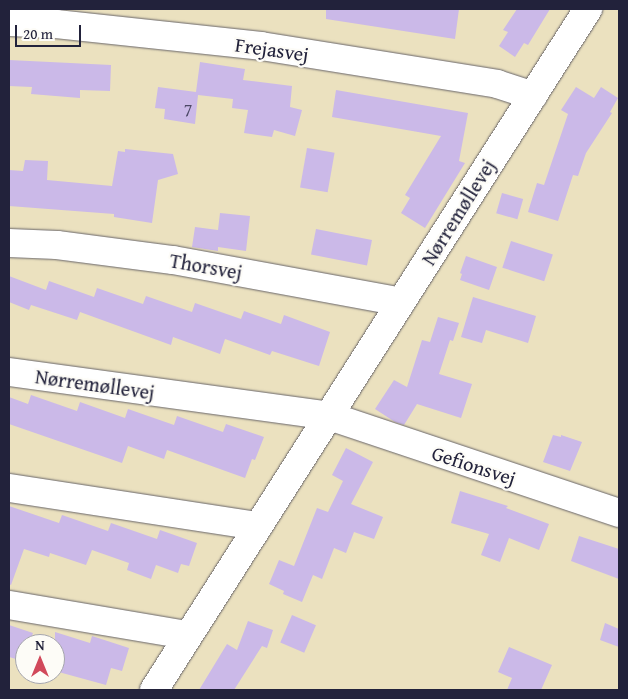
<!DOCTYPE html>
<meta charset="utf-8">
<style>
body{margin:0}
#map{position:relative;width:628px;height:699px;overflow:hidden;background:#ebe1bf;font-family:"Gentium Book Plus",serif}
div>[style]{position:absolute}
.building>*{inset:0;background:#cbb9e8;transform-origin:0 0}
.roads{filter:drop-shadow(0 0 1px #686569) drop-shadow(0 0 1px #686569)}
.minor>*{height:28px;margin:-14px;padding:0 14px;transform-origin:14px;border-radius:14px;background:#fff}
span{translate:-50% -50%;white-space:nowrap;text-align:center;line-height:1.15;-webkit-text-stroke:4.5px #fdfcf7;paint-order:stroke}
.number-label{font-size:18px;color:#4c4866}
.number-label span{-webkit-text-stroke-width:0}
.street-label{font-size:20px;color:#22223b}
.frame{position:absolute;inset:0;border:10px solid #22223b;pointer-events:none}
.north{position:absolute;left:15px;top:634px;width:50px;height:50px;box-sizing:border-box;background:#fdfcf7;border:1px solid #a5a5ac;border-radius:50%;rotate:0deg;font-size:14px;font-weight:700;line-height:20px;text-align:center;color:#22223b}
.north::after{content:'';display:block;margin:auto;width:18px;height:22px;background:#d1495b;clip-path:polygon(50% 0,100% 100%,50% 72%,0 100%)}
.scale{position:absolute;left:15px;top:25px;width:66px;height:22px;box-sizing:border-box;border:2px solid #22223b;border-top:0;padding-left:6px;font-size:15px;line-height:18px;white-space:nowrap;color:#22223b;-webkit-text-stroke:4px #fdfcf7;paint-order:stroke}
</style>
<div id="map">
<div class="building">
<i style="clip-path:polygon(326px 9px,459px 9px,455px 39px,326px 19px)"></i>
<i style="clip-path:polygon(517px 9px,550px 9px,528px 45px,524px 43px,515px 57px,499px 46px,508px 32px,503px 30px)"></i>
<i style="clip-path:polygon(9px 60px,111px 65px,110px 91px,80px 90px,80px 98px,31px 94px,32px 87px,9px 86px)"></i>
<i style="clip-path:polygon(200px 62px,245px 69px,243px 80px,292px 86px,290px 107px,302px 110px,295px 136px,274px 130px,272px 137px,244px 133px,248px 110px,232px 108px,233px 99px,198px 95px,195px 124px,164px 119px,165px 109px,155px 108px,158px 87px,196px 92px)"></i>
<i style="clip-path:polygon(576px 87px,594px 98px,601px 87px,618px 98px,610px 112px,612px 113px,586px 153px,578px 176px,573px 175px,558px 221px,528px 212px,537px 183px,544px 185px,568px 114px,561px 110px)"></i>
<i style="clip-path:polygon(336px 90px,468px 113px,459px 161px,465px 163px,425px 228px,401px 213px,410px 198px,405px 195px,441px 136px,332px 117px)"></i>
<i style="left:307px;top:148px;width:28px;height:40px;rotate:10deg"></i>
<i style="clip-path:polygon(125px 149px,173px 154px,178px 174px,158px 180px,152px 223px,114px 217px,114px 214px,9px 206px,9px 170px,23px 171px,25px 160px,48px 161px,47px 180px,112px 186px,118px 151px,125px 152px)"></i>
<i style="left:502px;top:193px;width:22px;height:21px;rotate:16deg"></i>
<i style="clip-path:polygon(220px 213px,250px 216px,246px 251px,218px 247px,218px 251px,192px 247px,195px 227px,218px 230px)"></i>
<i style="left:316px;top:229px;width:57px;height:26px;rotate:11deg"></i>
<i style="left:511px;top:241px;width:44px;height:28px;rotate:18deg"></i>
<i style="clip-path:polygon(466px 256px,497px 267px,489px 290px,460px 280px,462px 274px,460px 273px)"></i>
<i style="clip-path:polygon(9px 276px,46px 290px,49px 281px,94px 297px,97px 288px,143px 304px,146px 296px,192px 312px,195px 303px,241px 319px,244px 311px,281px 324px,284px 315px,330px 332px,319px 366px,272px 351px,270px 355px,225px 339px,220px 354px,173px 337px,171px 345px,80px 312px,77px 320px,31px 305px,29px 310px,9px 302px)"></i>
<i style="clip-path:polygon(473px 297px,536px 316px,528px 343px,486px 330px,482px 343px,461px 337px)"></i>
<i style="clip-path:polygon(438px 317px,459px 323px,453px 341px,450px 340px,439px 374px,472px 384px,461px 418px,417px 404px,404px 425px,395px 422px,375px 409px,394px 380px,407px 387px,422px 340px,430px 342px)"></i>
<i style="clip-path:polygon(31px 395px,77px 411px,80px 402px,125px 418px,128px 409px,174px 425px,177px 416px,223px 432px,226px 424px,264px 437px,255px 460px,252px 459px,245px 478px,167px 450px,164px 459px,128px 446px,122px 463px,9px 424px,9px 397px,28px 404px)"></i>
<i style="clip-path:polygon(553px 435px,561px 437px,561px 435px,582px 442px,570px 471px,543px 462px)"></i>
<i style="clip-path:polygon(346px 448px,373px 462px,351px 504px,383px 517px,374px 539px,354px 532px,346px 553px,334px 548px,322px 579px,313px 575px,302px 602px,283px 594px,284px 591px,269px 584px,279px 560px,294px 566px,317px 508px,328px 512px,343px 481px,332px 475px)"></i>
<i style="clip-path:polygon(460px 491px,508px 506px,506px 508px,549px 524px,539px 550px,509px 538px,500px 562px,481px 555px,489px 534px,451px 523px)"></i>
<i style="clip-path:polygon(9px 506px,59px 523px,62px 515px,108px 531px,111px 523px,157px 539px,160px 530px,197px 543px,189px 566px,181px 564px,178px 573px,156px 565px,151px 579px,127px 570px,129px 563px,92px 550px,86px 565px,50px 553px,49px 557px,24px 549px,11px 585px,9px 584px)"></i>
<i style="clip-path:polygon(579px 536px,619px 549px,619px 579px,571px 561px)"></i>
<i style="left:292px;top:615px;width:26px;height:30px;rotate:23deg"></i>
<i style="clip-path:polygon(248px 621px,273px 630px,267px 648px,262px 646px,234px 690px,199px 690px,227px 644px,237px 650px)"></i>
<i style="clip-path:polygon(605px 623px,619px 629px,619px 647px,600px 640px)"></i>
<i style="clip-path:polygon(9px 625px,33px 633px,29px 644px,25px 644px,23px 661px,9px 657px)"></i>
<i style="clip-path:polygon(55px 632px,90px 643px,92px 636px,129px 648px,122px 671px,111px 668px,106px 685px,55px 671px)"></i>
<i style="clip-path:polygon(509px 647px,552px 665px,541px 690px,507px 690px,512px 678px,498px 672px)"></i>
</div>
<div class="roads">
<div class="minor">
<i style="left:9px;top:22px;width:47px;rotate:2.4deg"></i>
<i style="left:56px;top:24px;width:206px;rotate:6.1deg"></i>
<i style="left:261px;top:46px;width:239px;rotate:9.1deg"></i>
<i style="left:497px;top:84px;width:38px;rotate:18deg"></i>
<i style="left:9px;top:243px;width:48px;rotate:2.4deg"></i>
<i style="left:57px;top:245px;width:117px;rotate:7.4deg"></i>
<i style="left:173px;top:260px;width:232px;rotate:10.4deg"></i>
<i style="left:9px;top:372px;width:323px;rotate:7.8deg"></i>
<i style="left:329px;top:416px;width:306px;rotate:18.5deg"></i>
<i style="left:9px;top:488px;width:252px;rotate:8.7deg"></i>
<i style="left:9px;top:605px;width:181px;rotate:9.6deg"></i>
<i style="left:154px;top:690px;width:808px;rotate:-57.49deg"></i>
</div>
</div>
<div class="number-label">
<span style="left:188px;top:110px">7</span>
</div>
<div class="street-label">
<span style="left:272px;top:49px;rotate:8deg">Frejasvej</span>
<span style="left:458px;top:212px;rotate:-58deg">Nørremøllevej</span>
<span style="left:206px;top:266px;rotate:10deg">Thorsvej</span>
<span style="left:95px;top:384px;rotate:8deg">Nørremøllevej</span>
<span style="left:474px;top:465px;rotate:18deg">Gefionsvej</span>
</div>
<div class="frame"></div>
<div class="north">N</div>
<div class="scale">20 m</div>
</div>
